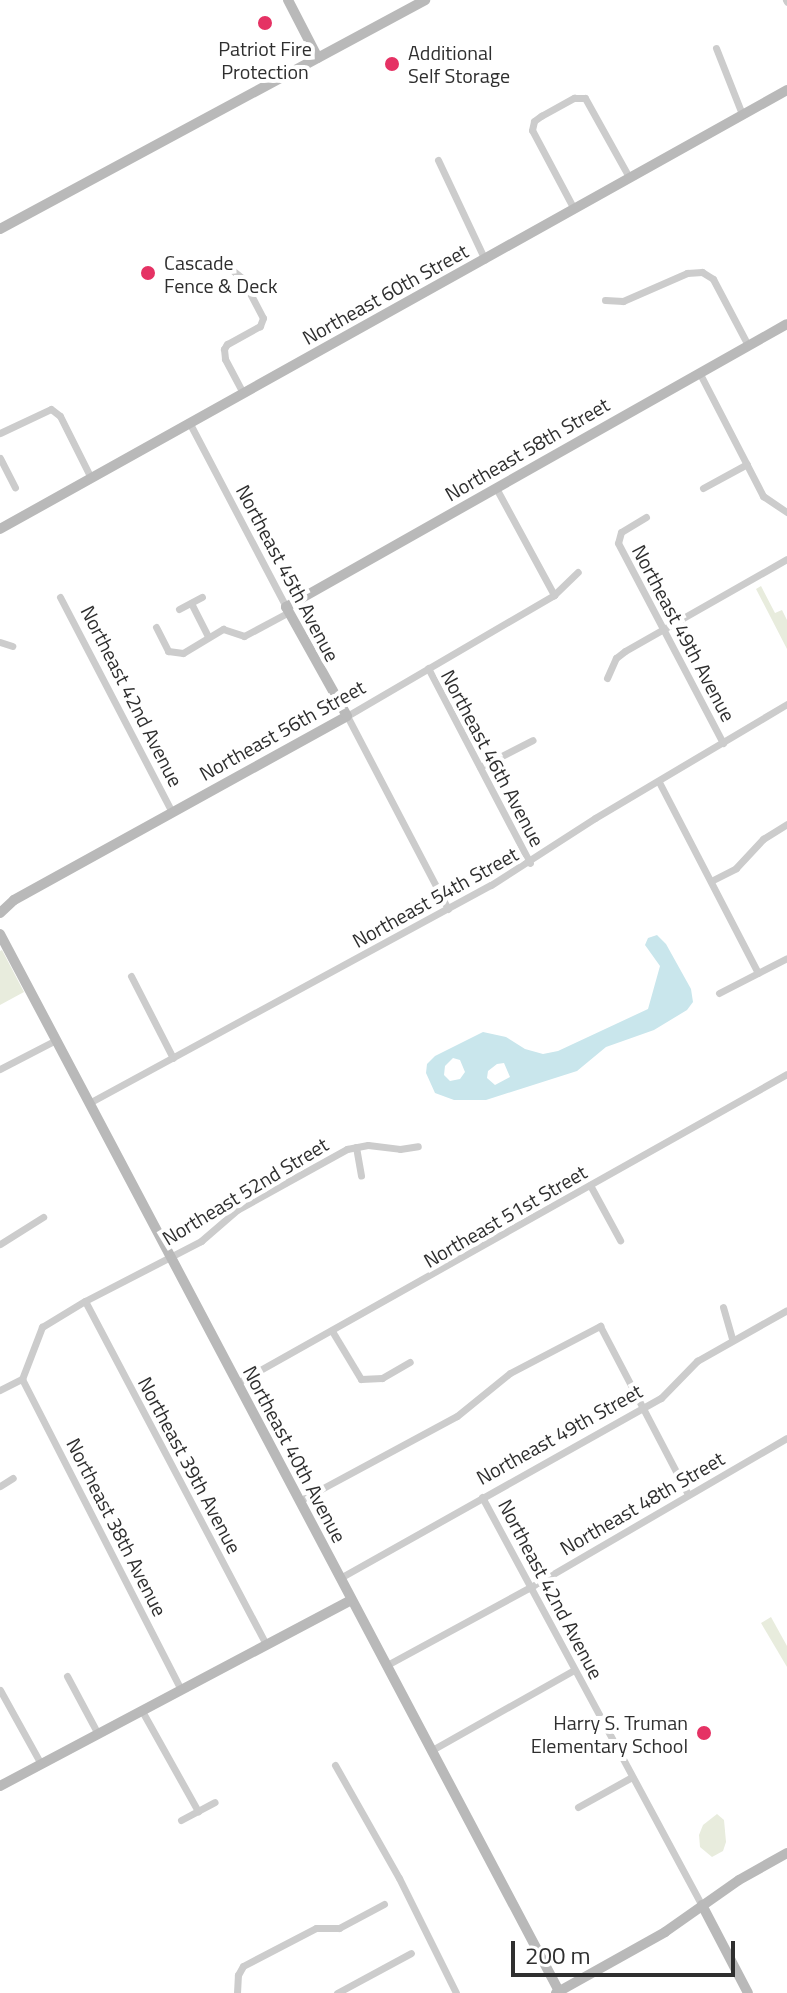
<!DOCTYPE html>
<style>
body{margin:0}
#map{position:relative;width:787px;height:1993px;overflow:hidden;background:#fff;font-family:"Titillium Web",sans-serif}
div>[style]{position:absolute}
.green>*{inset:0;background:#e8ecdd}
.water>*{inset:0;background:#c9e6ec}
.street>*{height:7px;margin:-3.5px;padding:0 3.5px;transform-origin:3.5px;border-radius:3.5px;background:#ccc}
.secondary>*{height:10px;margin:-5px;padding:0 5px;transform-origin:5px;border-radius:5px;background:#b9b9b9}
.dots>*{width:22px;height:22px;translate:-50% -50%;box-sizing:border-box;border:4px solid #fff;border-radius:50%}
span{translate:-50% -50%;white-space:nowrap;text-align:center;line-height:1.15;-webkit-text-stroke:8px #fff;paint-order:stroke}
.poi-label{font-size:20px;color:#2f2f2f}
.left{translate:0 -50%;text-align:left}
.right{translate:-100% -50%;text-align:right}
.street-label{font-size:20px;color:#2f2f2f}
.scale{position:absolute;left:511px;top:1941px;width:224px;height:36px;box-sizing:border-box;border:4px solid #2f2f2f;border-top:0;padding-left:10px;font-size:24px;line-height:28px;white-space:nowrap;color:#2f2f2f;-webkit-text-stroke:6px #fff;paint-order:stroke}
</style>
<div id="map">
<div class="green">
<i style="clip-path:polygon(761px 586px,775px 613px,782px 610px,787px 620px,787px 649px,756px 589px)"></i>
<i style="clip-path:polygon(2px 950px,24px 992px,0 1005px,0 951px)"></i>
<i style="clip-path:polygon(771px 1617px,787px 1646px,787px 1667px,761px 1623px)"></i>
<i style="clip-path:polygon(717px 1814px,724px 1820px,726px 1842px,723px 1851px,712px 1857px,700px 1847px,699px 1835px,703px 1825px)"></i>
</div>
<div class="water">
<i style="clip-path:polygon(evenodd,657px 935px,666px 944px,691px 989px,693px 1002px,687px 1010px,654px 1030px,606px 1047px,577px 1071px,486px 1100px,454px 1100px,435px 1093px,426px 1073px,427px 1064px,435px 1056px,483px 1032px,506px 1037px,525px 1049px,543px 1054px,558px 1051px,648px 1009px,660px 966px,645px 945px,648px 938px,657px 935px,453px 1058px,460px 1060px,465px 1072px,460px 1079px,450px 1081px,444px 1075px,445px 1066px,453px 1058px,657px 935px,504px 1063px,510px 1077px,495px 1085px,487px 1078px,488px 1071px,497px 1064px,504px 1063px)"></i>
</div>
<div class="street">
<i style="left:786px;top:0;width:2px;rotate:63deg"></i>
<i style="left:716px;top:48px;width:71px;rotate:68.5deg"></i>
<i style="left:438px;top:160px;width:110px;rotate:64.8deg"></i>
<i style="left:574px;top:209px;width:89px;rotate:-118deg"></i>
<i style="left:532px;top:130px;width:9px;rotate:-77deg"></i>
<i style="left:534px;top:121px;width:9px;rotate:-36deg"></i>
<i style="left:541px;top:116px;width:38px;rotate:-29deg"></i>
<i style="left:574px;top:98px;width:11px"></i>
<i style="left:585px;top:98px;width:90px;rotate:60.9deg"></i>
<i style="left:226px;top:265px;width:21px;rotate:39deg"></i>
<i style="left:242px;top:278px;width:45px;rotate:62.3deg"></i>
<i style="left:263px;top:318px;width:9px;rotate:111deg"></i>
<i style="left:260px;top:326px;width:38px;rotate:151deg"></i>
<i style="left:227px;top:344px;width:6px;rotate:121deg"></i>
<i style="left:224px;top:349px;width:10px;rotate:84deg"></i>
<i style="left:225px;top:359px;width:38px;rotate:62deg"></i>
<i style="left:605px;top:300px;width:18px;rotate:3deg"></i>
<i style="left:623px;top:301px;width:70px;rotate:-23.6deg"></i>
<i style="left:687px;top:273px;width:15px;rotate:-4deg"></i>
<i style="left:702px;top:272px;width:13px;rotate:32deg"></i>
<i style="left:713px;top:279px;width:75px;rotate:62.1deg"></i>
<i style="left:699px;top:372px;width:140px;rotate:62.7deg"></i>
<i style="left:763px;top:496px;width:29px;rotate:34deg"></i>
<i style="left:189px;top:422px;width:209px;rotate:62.3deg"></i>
<i style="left:0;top:433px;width:56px;rotate:-25.2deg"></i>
<i style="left:51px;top:409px;width:11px;rotate:38deg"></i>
<i style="left:60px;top:416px;width:69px;rotate:63.4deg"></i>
<i style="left:0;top:458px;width:33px;rotate:63deg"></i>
<i style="left:496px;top:488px;width:122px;rotate:61.5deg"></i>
<i style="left:703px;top:488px;width:50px;rotate:-28.6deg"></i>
<i style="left:646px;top:517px;width:29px;rotate:149deg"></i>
<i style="left:621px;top:532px;width:11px;rotate:105deg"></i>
<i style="left:618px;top:543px;width:226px;rotate:62.3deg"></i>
<i style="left:60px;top:597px;width:242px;rotate:62.5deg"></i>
<i style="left:191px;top:603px;width:38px;rotate:63deg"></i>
<i style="left:179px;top:609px;width:26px;rotate:-28deg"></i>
<i style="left:156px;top:627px;width:27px;rotate:63deg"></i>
<i style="left:168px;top:651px;width:15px;rotate:8deg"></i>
<i style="left:183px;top:653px;width:47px;rotate:-31deg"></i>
<i style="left:223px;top:629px;width:22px;rotate:18deg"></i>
<i style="left:244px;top:636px;width:51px;rotate:-28.1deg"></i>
<i style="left:0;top:642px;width:13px;rotate:18deg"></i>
<i style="left:428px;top:668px;width:220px;rotate:62.4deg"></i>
<i style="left:607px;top:678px;width:22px;rotate:-66deg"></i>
<i style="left:616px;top:658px;width:11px;rotate:-38deg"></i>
<i style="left:625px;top:651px;width:186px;rotate:-29.6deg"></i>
<i style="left:480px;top:767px;width:59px;rotate:-27deg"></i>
<i style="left:659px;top:782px;width:215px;rotate:62.6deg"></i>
<i style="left:711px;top:881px;width:28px;rotate:-27deg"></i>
<i style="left:736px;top:868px;width:40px;rotate:-47deg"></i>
<i style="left:763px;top:839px;width:28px;rotate:-32deg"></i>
<i style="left:448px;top:909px;width:218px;rotate:-117.6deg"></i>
<i style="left:347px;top:716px;width:240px;rotate:-30.3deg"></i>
<i style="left:554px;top:595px;width:33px;rotate:-44deg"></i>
<i style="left:131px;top:976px;width:92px;rotate:62.9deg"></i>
<i style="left:719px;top:993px;width:76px;rotate:-27.2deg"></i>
<i style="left:0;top:1069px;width:63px;rotate:-27.4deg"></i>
<i style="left:89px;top:1103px;width:457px;rotate:-28.5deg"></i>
<i style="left:491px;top:885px;width:124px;rotate:-32.8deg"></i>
<i style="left:595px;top:818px;width:223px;rotate:-30.7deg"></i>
<i style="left:356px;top:1147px;width:29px;rotate:80deg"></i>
<i style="left:590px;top:1185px;width:63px;rotate:61.4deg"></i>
<i style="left:0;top:1244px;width:51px;rotate:-32.1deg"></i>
<i style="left:85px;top:1301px;width:389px;rotate:62.2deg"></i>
<i style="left:723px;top:1307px;width:33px;rotate:74deg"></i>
<i style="left:332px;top:1331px;width:56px;rotate:58.9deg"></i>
<i style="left:361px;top:1379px;width:21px;rotate:-3deg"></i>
<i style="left:382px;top:1378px;width:32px;rotate:-30deg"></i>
<i style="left:22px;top:1379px;width:349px;rotate:62.9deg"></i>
<i style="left:237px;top:1383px;width:631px;rotate:-29.33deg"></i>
<i style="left:0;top:1390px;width:25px;rotate:-27deg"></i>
<i style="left:22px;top:1379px;width:56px;rotate:-69deg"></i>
<i style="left:42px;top:1327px;width:50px;rotate:-31.2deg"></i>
<i style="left:85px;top:1301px;width:131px;rotate:-27.3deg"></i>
<i style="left:201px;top:1241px;width:48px;rotate:-40.7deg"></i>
<i style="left:237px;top:1210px;width:126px;rotate:-29deg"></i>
<i style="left:347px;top:1149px;width:21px;rotate:-11deg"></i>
<i style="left:368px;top:1145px;width:32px;rotate:7deg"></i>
<i style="left:400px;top:1149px;width:18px;rotate:-9deg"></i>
<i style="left:0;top:1486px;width:15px;rotate:-32deg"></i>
<i style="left:482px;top:1497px;width:464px;rotate:61.7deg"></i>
<i style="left:299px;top:1501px;width:179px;rotate:-28.3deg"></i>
<i style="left:457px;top:1416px;width:68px;rotate:-39.1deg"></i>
<i style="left:510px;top:1373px;width:102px;rotate:-27.6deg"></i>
<i style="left:600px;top:1326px;width:190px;rotate:62.4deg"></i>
<i style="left:340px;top:1578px;width:368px;rotate:-29.3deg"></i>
<i style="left:661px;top:1398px;width:52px;rotate:-45.8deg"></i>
<i style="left:697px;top:1361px;width:103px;rotate:-29.5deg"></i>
<i style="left:387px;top:1665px;width:162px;rotate:-28.5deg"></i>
<i style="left:529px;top:1588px;width:298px;rotate:-30.2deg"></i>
<i style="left:67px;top:1676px;width:66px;rotate:61.9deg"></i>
<i style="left:0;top:1690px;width:85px;rotate:61deg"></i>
<i style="left:142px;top:1711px;width:115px;rotate:60.8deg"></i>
<i style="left:432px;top:1750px;width:163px;rotate:-29.4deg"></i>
<i style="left:335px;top:1765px;width:130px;rotate:60.5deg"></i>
<i style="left:399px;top:1878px;width:128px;rotate:63.6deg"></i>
<i style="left:578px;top:1807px;width:62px;rotate:-29.1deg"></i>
<i style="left:181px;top:1820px;width:38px;rotate:-28deg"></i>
<i style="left:237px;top:1993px;width:18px;rotate:-87deg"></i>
<i style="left:238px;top:1975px;width:10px;rotate:-61deg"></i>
<i style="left:243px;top:1966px;width:82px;rotate:-27.5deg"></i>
<i style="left:316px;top:1928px;width:23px"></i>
<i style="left:339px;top:1928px;width:51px;rotate:-28.1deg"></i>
<i style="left:337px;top:1993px;width:84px;rotate:-28.4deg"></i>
</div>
<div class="secondary">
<i style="left:288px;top:0;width:65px;rotate:62.7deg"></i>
<i style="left:0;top:229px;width:483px;rotate:-28.3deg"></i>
<i style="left:0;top:529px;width:901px;rotate:-29.15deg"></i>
<i style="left:0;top:913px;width:19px;rotate:-43deg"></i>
<i style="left:14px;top:900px;width:380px;rotate:-28.9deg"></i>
<i style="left:347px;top:716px;width:125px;rotate:-119.2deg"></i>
<i style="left:286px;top:607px;width:575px;rotate:-29.46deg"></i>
<i style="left:0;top:934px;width:1196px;rotate:62.13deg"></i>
<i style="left:0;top:1786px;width:397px;rotate:-27.9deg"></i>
<i style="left:702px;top:1905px;width:99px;rotate:62.4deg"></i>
<i style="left:556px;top:1993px;width:125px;rotate:-29.2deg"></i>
<i style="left:665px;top:1932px;width:90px;rotate:-35.1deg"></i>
<i style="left:739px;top:1880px;width:55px;rotate:-29.4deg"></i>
</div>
<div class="dots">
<i style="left:265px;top:23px;background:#e53264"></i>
<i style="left:392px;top:64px;background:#e53264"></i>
<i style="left:148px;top:273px;background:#e53264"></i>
<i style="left:704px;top:1733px;background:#e53264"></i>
</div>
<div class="poi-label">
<span style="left:265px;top:60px">Patriot Fire<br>Protection</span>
<span class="left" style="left:408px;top:64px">Additional<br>Self Storage</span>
<span class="left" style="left:164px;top:274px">Cascade<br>Fence &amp; Deck</span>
<span class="right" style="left:688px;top:1734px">Harry S. Truman<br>Elementary School</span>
</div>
<div class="street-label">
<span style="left:385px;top:294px;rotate:-29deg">Northeast 60th Street</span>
<span style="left:527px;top:449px;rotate:-30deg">Northeast 58th Street</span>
<span style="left:288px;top:573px;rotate:62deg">Northeast 45th Avenue</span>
<span style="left:684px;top:633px;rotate:62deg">Northeast 49th Avenue</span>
<span style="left:132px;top:696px;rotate:63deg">Northeast 42nd Avenue</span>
<span style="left:282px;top:730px;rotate:-29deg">Northeast 56th Street</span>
<span style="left:493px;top:758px;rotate:62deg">Northeast 46th Avenue</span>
<span style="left:435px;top:897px;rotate:-29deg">Northeast 54th Street</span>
<span style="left:245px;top:1191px;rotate:-31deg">Northeast 52nd Street</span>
<span style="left:505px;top:1216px;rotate:-30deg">Northeast 51st Street</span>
<span style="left:559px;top:1434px;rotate:-29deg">Northeast 49th Street</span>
<span style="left:295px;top:1454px;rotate:62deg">Northeast 40th Avenue</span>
<span style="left:190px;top:1465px;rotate:62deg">Northeast 39th Avenue</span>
<span style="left:642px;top:1503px;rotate:-30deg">Northeast 48th Street</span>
<span style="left:117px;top:1527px;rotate:63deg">Northeast 38th Avenue</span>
<span style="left:551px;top:1589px;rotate:62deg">Northeast 42nd Avenue</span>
</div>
<div class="scale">200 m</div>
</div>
